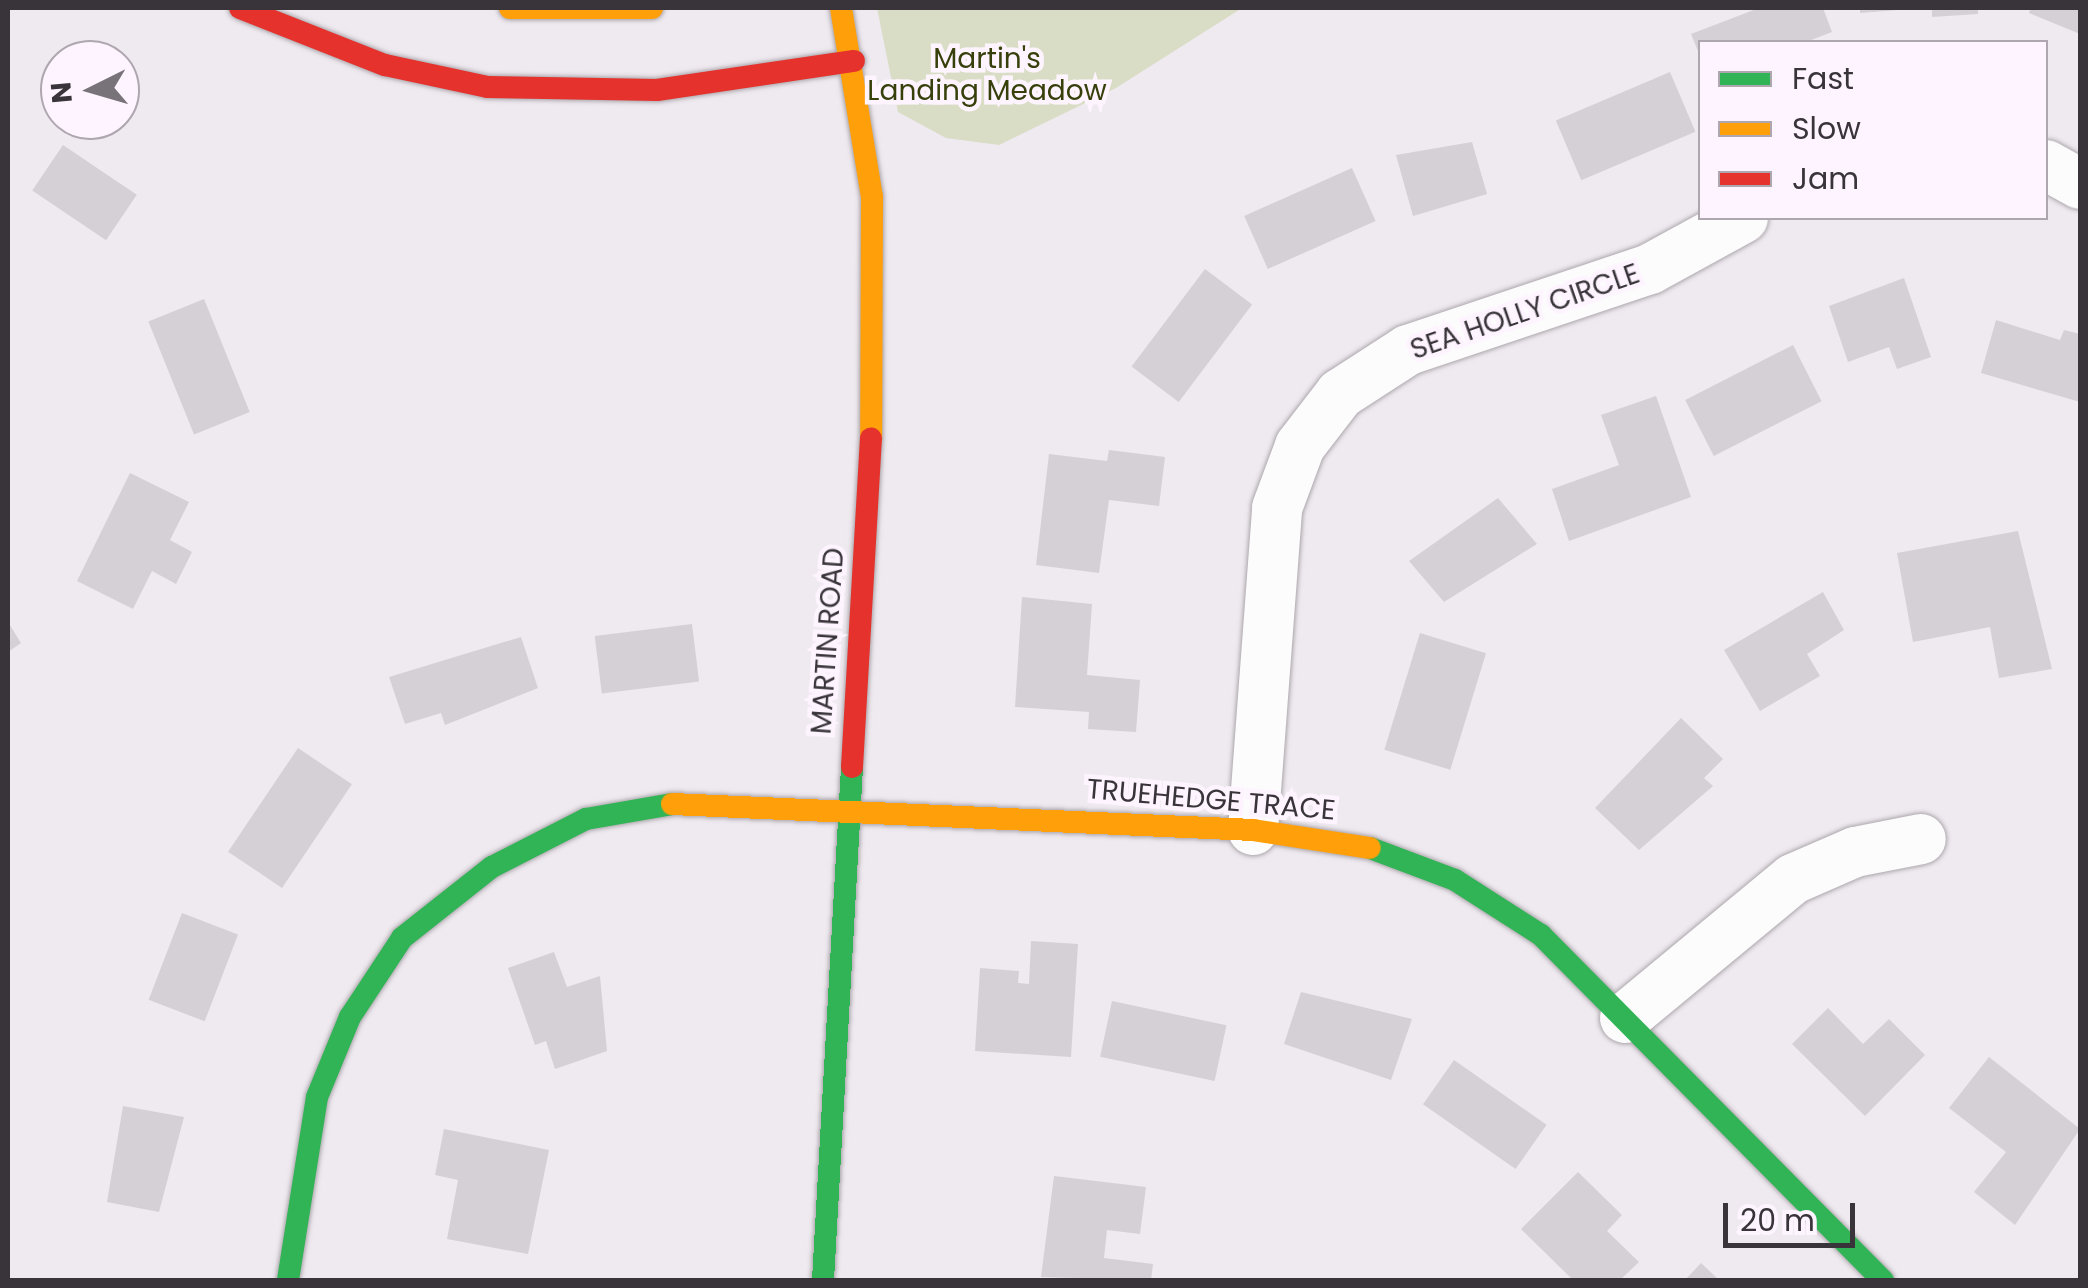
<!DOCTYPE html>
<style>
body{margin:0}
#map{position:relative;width:2088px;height:1288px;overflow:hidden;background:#efe9f0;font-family:Poppins,sans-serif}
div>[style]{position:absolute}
.green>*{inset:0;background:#daddc6}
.building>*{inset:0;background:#d5d0d6;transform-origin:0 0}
.roads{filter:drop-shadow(0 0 2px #aca8ac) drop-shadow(0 0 2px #aca8ac)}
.street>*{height:50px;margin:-25px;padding:0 25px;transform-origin:25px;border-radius:25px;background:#fdfcfd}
.fast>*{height:22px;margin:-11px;padding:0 11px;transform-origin:11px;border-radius:11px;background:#30b455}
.slow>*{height:22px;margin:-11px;padding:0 11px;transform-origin:11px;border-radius:11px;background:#ff9f0a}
.jam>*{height:22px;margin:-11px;padding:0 11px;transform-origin:11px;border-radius:11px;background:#e5322d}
span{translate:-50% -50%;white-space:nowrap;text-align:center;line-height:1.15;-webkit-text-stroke:9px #fef4ff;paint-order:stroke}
.park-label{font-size:28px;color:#37400b}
.street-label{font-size:28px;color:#383439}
.frame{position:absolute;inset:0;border:10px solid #383439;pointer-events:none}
.legend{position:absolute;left:1698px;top:40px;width:350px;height:180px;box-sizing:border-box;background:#fef4ff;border:2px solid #afa7b0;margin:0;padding:12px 18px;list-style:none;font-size:30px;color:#383439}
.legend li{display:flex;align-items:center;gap:20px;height:50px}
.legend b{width:50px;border:2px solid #afa7b0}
.north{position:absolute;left:40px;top:40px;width:100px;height:100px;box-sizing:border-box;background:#fef4ff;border:2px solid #afa7b0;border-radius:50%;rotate:265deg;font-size:28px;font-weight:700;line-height:40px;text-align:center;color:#383439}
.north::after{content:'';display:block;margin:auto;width:35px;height:45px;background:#787379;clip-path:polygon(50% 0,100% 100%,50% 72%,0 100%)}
.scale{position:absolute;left:1723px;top:1203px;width:132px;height:45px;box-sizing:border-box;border:5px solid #383439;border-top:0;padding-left:12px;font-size:30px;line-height:35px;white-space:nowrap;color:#383439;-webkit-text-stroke:8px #fef4ff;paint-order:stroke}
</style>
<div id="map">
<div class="green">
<i style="clip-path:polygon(877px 8px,1242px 8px,1116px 88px,999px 145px,946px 138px,898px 112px)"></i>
</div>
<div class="building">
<i style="clip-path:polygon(1759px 8px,1823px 8px,1832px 32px,1806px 42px,1700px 42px,1700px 56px,1691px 34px)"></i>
<i style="clip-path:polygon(1860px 8px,1898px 8px,1898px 10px,1860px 13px)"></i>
<i style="clip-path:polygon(1932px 8px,1978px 8px,1978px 14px,1932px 17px)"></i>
<i style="clip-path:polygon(2031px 8px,2080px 8px,2080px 34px,2029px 13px)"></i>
<i style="left:1670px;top:72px;width:65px;height:124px;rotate:67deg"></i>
<i style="clip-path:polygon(1472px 142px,1487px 194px,1413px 216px,1396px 155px)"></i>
<i style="left:63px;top:145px;width:89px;height:55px;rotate:34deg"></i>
<i style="left:1352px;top:168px;width:58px;height:118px;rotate:66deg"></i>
<i style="left:1205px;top:269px;width:59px;height:122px;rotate:37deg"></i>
<i style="clip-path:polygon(1904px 278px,1931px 357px,1897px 369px,1889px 347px,1848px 362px,1829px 306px)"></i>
<i style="left:204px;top:299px;width:122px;height:60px;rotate:68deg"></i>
<i style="clip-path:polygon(1996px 320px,2060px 340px,2064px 330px,2080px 334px,2080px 402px,1981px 373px)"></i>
<i style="left:1793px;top:345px;width:63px;height:121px;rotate:63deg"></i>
<i style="clip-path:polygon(1656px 396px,1691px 497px,1569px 541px,1552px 489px,1619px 465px,1601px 415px)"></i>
<i style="clip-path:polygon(1109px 450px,1165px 457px,1159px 506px,1109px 500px,1099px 573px,1036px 565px,1049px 454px,1107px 461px)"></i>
<i style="clip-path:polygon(130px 473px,189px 502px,170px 540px,192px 552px,176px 584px,152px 571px,133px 609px,77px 581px)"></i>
<i style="clip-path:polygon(1498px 498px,1537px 544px,1444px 602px,1409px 561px)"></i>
<i style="clip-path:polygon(2018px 531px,2052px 669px,1999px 678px,1990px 627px,1913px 642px,1897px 553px)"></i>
<i style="clip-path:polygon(1823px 592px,1844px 630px,1807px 654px,1820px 676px,1760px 711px,1724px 650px)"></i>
<i style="clip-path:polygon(1022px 597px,1092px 604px,1087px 675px,1140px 680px,1136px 732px,1088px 729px,1089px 712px,1015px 707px)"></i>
<i style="clip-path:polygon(8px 622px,21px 643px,8px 652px)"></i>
<i style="left:692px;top:624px;width:58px;height:98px;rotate:83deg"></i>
<i style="left:1420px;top:633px;width:69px;height:122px;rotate:17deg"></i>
<i style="clip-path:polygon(521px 637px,538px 688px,445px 725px,441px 713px,405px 724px,389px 677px)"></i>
<i style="clip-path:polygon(1681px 718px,1723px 759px,1704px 778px,1713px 786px,1639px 850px,1595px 808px)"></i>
<i style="left:298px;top:748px;width:65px;height:125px;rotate:34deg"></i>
<i style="left:182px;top:913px;width:60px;height:93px;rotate:21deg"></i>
<i style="clip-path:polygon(1031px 941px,1078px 944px,1071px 1057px,975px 1051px,980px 968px,1019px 971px,1018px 983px,1029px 984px)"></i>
<i style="clip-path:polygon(554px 952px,567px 987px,600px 976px,607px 1051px,555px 1069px,546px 1041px,535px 1045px,508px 968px)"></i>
<i style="clip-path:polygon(1301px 992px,1412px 1019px,1391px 1080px,1284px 1044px)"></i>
<i style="left:1112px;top:1001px;width:117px;height:57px;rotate:12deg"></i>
<i style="clip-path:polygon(1828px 1008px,1863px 1044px,1889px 1019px,1925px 1055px,1865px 1116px,1792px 1044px)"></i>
<i style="clip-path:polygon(1989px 1057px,2080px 1129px,2015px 1225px,1974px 1192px,2006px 1152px,1949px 1108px)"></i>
<i style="left:1454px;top:1060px;width:113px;height:54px;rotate:35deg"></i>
<i style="clip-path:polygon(123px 1106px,184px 1117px,159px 1212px,107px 1202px)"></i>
<i style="clip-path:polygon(444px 1129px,549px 1150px,528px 1254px,447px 1239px,458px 1180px,435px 1175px)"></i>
<i style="clip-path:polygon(1578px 1172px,1622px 1215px,1607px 1231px,1639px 1262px,1620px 1280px,1573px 1280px,1521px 1229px)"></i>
<i style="clip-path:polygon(1054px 1176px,1146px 1187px,1140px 1234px,1107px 1230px,1104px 1258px,1153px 1264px,1151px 1280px,1041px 1277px)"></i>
<i style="clip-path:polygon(1701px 1263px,1719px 1280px,1685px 1280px)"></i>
</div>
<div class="roads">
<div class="street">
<i style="left:2046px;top:165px;width:39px;rotate:29deg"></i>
<i style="left:1253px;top:830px;width:323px;rotate:-85.7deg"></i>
<i style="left:1277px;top:508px;width:66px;rotate:-69.6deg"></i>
<i style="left:1300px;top:446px;width:66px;rotate:-52.4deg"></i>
<i style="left:1340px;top:394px;width:81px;rotate:-32.9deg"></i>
<i style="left:1408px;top:350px;width:255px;rotate:-18.5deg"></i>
<i style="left:1650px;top:269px;width:106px;rotate:-28.7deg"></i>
<i style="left:1625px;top:1018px;width:218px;rotate:-39.6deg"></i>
<i style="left:1793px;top:879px;width:68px;rotate:-23.5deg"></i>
<i style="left:1855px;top:852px;width:67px;rotate:-11.1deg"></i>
</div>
<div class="fast">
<i style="left:1370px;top:848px;width:91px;rotate:20.6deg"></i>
<i style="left:1455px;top:880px;width:102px;rotate:32.6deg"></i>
<i style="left:1541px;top:935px;width:486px;rotate:45.3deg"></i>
<i style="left:288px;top:1280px;width:185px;rotate:-81deg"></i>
<i style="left:317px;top:1097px;width:87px;rotate:-67.6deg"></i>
<i style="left:350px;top:1017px;width:95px;rotate:-56.6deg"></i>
<i style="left:402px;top:938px;width:115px;rotate:-38.3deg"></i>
<i style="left:492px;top:867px;width:106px;rotate:-27.1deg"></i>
<i style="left:586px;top:819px;width:87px;rotate:-9.9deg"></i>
<i style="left:823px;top:1280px;width:514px;rotate:-86.76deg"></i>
</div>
<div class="slow">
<i style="left:510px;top:8px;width:142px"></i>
<i style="left:841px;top:8px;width:192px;rotate:80.7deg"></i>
<i style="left:872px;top:197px;width:242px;rotate:90.2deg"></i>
<i style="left:672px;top:804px;width:582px;rotate:2.56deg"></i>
<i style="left:1253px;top:830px;width:118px;rotate:8.7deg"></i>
</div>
<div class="jam">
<i style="left:240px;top:8px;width:156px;rotate:21.5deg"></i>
<i style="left:385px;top:65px;width:105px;rotate:12.1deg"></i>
<i style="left:488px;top:87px;width:169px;rotate:1deg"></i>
<i style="left:657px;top:90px;width:199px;rotate:-8.4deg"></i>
<i style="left:852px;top:767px;width:329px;rotate:-86.7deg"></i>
</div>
</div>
<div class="park-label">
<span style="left:987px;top:75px">Martin's<br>Landing Meadow</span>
</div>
<div class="street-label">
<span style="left:1525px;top:312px;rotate:-19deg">SEA HOLLY CIRCLE</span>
<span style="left:828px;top:641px;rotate:-86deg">MARTIN ROAD</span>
<span style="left:1211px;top:800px;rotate:5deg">TRUEHEDGE TRACE</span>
</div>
<div class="frame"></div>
<ul class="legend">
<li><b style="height:12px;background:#30b455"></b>Fast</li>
<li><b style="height:12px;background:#ff9f0a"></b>Slow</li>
<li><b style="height:12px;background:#e5322d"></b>Jam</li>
</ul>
<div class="north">N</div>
<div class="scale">20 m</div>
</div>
